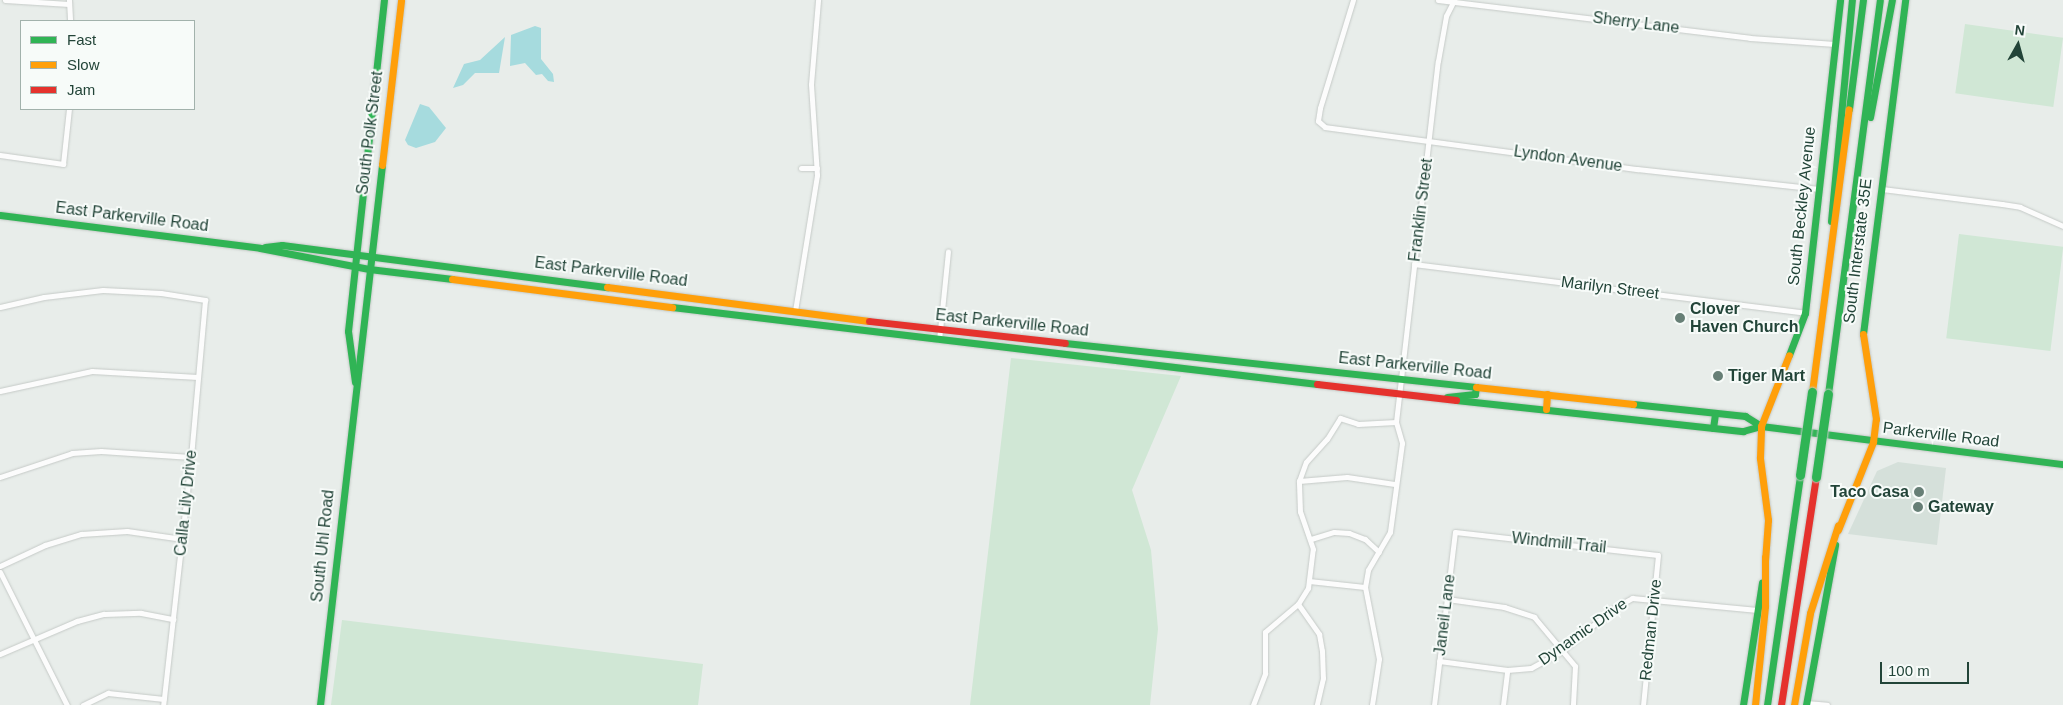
<!DOCTYPE html>
<style>
body{margin:0}
#map{position:relative;width:2063px;height:705px;overflow:hidden;background:#e8edea;font-family:Helvetica,sans-serif}
div>[style]{position:absolute}
.built>*{inset:0;background:#d5e0da}
.green>*{inset:0;background:#d0e7d5;transform-origin:0 0}
.water>*{inset:0;background:#a6dbde}
.roads{filter:drop-shadow(0 0 1px #c5cac7) drop-shadow(0 0 1px #c5cac7)}
.street>*{height:5px;margin:-2.5px;padding:0 2.5px;transform-origin:2.5px;border-radius:2.5px;background:#fcfcfc}
.fast>*{height:7px;margin:-3.5px;padding:0 3.5px;transform-origin:3.5px;border-radius:3.5px;background:#30b455}
.slow>*{height:7px;margin:-3.5px;padding:0 3.5px;transform-origin:3.5px;border-radius:3.5px;background:#ff9f0a}
.jam>*{height:7px;margin:-3.5px;padding:0 3.5px;transform-origin:3.5px;border-radius:3.5px;background:#e5322d}
.bridges{filter:drop-shadow(0 0 1px #c2ccc8) drop-shadow(0 0 1px #c2ccc8)}
.fast-bridge>*{height:9px;margin:-4.5px;padding:0 4.5px;transform-origin:4.5px;border-radius:4.5px;background:#30b455}
.dots>*{width:14px;height:14px;translate:-50% -50%;box-sizing:border-box;border:2px solid #f7fbf9;border-radius:50%}
span{translate:-50% -50%;white-space:nowrap;text-align:center;line-height:1.15;-webkit-text-stroke:4px #f7fbf9;paint-order:stroke}
.street-label{font-size:16px;color:#224438}
.poi-label{font-size:16px;color:#224438;font-weight:700}
.left{translate:0 -50%;text-align:left}
.right{translate:-100% -50%;text-align:right}
.legend{position:absolute;left:20px;top:20px;width:175px;height:90px;box-sizing:border-box;background:#f7fbf9;border:1px solid #a2b2ac;margin:0;padding:6px 9px;list-style:none;font-size:15px;color:#224438}
.legend li{display:flex;align-items:center;gap:10px;height:25px}
.legend b{width:25px;border:1px solid #a2b2ac}
.north{position:absolute;left:1993px;top:20px;width:50px;height:50px;-webkit-text-stroke:4px #f7fbf9;paint-order:stroke;rotate:7deg;font-size:14px;font-weight:700;line-height:20px;text-align:center;color:#224438}
.north::after{content:'';display:block;margin:auto;width:18px;height:22px;background:#224438;clip-path:polygon(50% 0,100% 100%,50% 72%,0 100%)}
.scale{position:absolute;left:1880px;top:662px;width:89px;height:22px;box-sizing:border-box;border:2px solid #224438;border-top:0;padding-left:6px;font-size:15px;line-height:18px;white-space:nowrap;color:#224438;-webkit-text-stroke:4px #f7fbf9;paint-order:stroke}
</style>
<div id="map">
<div class="built">
<i style="clip-path:polygon(1898px 462px,1946px 468px,1937px 545px,1848px 534px,1877px 471px)"></i>
</div>
<div class="green">
<i style="left:1965px;top:24px;width:99px;height:70px;rotate:8deg"></i>
<i style="left:1959px;top:234px;width:105px;height:105px;rotate:7deg"></i>
<i style="clip-path:polygon(1011px 358px,1181px 376px,1132px 490px,1151px 550px,1158px 629px,1150px 705px,970px 705px)"></i>
<i style="clip-path:polygon(342px 620px,703px 664px,698px 705px,331px 705px)"></i>
</div>
<div class="water">
<i style="clip-path:polygon(535px 26px,541px 28px,541px 59px,553px 74px,554px 82px,548px 81px,542px 74px,536px 75px,525px 63px,510px 66px,511px 35px)"></i>
<i style="clip-path:polygon(505px 37px,499px 73px,475px 73px,463px 85px,453px 88px,464px 64px,480px 60px)"></i>
<i style="clip-path:polygon(420px 104px,429px 107px,446px 128px,435px 142px,416px 148px,408px 145px,405px 140px)"></i>
</div>
<div class="roads">
<div class="street">
<i style="left:5px;top:0;width:64px;rotate:3.6deg"></i>
<i style="left:69px;top:0;width:21px;rotate:87deg"></i>
<i style="left:1353px;top:0;width:113px;rotate:107deg"></i>
<i style="left:1320px;top:108px;width:13px;rotate:99deg"></i>
<i style="left:1318px;top:121px;width:9px;rotate:41deg"></i>
<i style="left:1325px;top:127px;width:315px;rotate:7.7deg"></i>
<i style="left:1637px;top:169px;width:183px;rotate:6.3deg"></i>
<i style="left:1438px;top:0;width:314px;rotate:6.9deg"></i>
<i style="left:1750px;top:38px;width:85px;rotate:4deg"></i>
<i style="left:0;top:155px;width:64px;rotate:8.1deg"></i>
<i style="left:63px;top:164px;width:55px;rotate:-83.8deg"></i>
<i style="left:801px;top:168px;width:16px"></i>
<i style="left:1882px;top:189px;width:121px;rotate:7.1deg"></i>
<i style="left:2002px;top:204px;width:18px;rotate:9deg"></i>
<i style="left:2020px;top:207px;width:47px;rotate:23.8deg"></i>
<i style="left:1414px;top:264px;width:394px;rotate:7.1deg"></i>
<i style="left:0;top:307px;width:45px;rotate:-12.8deg"></i>
<i style="left:44px;top:297px;width:59px;rotate:-6.8deg"></i>
<i style="left:103px;top:290px;width:58px;rotate:3deg"></i>
<i style="left:161px;top:293px;width:45px;rotate:9deg"></i>
<i style="left:205px;top:300px;width:158px;rotate:95.1deg"></i>
<i style="left:191px;top:457px;width:250px;rotate:96.4deg"></i>
<i style="left:795px;top:311px;width:138px;rotate:-80.8deg"></i>
<i style="left:817px;top:175px;width:91px;rotate:-93.8deg"></i>
<i style="left:811px;top:84px;width:84px;rotate:-85.2deg"></i>
<i style="left:939px;top:340px;width:89px;rotate:-84.2deg"></i>
<i style="left:0;top:391px;width:94px;rotate:-12.3deg"></i>
<i style="left:92px;top:371px;width:106px;rotate:3.2deg"></i>
<i style="left:1396px;top:422px;width:363px;rotate:-83.4deg"></i>
<i style="left:1438px;top:61px;width:46px;rotate:-79.9deg"></i>
<i style="left:1446px;top:16px;width:18px;rotate:-63deg"></i>
<i style="left:0;top:477px;width:76px;rotate:-18.4deg"></i>
<i style="left:72px;top:453px;width:29px;rotate:-4deg"></i>
<i style="left:101px;top:451px;width:90px;rotate:3.8deg"></i>
<i style="left:1299px;top:481px;width:48px;rotate:-4.8deg"></i>
<i style="left:1347px;top:477px;width:48px;rotate:8.5deg"></i>
<i style="left:1311px;top:539px;width:24px;rotate:-17deg"></i>
<i style="left:1334px;top:532px;width:15px;rotate:4deg"></i>
<i style="left:1349px;top:533px;width:17px;rotate:21deg"></i>
<i style="left:1365px;top:539px;width:19px;rotate:43deg"></i>
<i style="left:0;top:566px;width:50px;rotate:-25deg"></i>
<i style="left:45px;top:545px;width:38px;rotate:-17deg"></i>
<i style="left:81px;top:534px;width:46px;rotate:-3.7deg"></i>
<i style="left:127px;top:531px;width:56px;rotate:8.3deg"></i>
<i style="left:0;top:572px;width:149px;rotate:63.3deg"></i>
<i style="left:1309px;top:581px;width:56px;rotate:6.1deg"></i>
<i style="left:1447px;top:599px;width:58px;rotate:8deg"></i>
<i style="left:1504px;top:607px;width:32px;rotate:18deg"></i>
<i style="left:1534px;top:617px;width:64px;rotate:50.1deg"></i>
<i style="left:1575px;top:666px;width:39px;rotate:93deg"></i>
<i style="left:1298px;top:604px;width:37px;rotate:55deg"></i>
<i style="left:1319px;top:634px;width:17px;rotate:80deg"></i>
<i style="left:1322px;top:651px;width:27px;rotate:88deg"></i>
<i style="left:1323px;top:678px;width:28px;rotate:103deg"></i>
<i style="left:0;top:654px;width:84px;rotate:-23.2deg"></i>
<i style="left:77px;top:621px;width:28px;rotate:-15deg"></i>
<i style="left:104px;top:614px;width:37px;rotate:-2deg"></i>
<i style="left:141px;top:613px;width:33px;rotate:11deg"></i>
<i style="left:1439px;top:661px;width:69px;rotate:7.5deg"></i>
<i style="left:1507px;top:670px;width:24px;rotate:-5deg"></i>
<i style="left:1531px;top:668px;width:37px;rotate:-29deg"></i>
<i style="left:1563px;top:650px;width:66px;rotate:-39.5deg"></i>
<i style="left:1614px;top:608px;width:21px;rotate:-29deg"></i>
<i style="left:1632px;top:598px;width:126px;rotate:5.5deg"></i>
<i style="left:1806px;top:703px;width:21px;rotate:5deg"></i>
<i style="left:83px;top:705px;width:28px;rotate:-26deg"></i>
<i style="left:108px;top:693px;width:56px;rotate:6.1deg"></i>
<i style="left:1253px;top:705px;width:34px;rotate:-69deg"></i>
<i style="left:1265px;top:673px;width:41px;rotate:-90deg"></i>
<i style="left:1265px;top:632px;width:43px;rotate:-40.3deg"></i>
<i style="left:1298px;top:604px;width:19px;rotate:-58deg"></i>
<i style="left:1308px;top:588px;width:39px;rotate:-83deg"></i>
<i style="left:1313px;top:549px;width:39px;rotate:-109deg"></i>
<i style="left:1300px;top:512px;width:31px;rotate:-92deg"></i>
<i style="left:1299px;top:481px;width:20px;rotate:-70deg"></i>
<i style="left:1306px;top:462px;width:31px;rotate:-48deg"></i>
<i style="left:1327px;top:439px;width:25px;rotate:-58deg"></i>
<i style="left:1340px;top:418px;width:19px;rotate:18deg"></i>
<i style="left:1358px;top:424px;width:38px;rotate:-3deg"></i>
<i style="left:1396px;top:422px;width:22px;rotate:74deg"></i>
<i style="left:1402px;top:443px;width:90px;rotate:97.7deg"></i>
<i style="left:1390px;top:532px;width:44px;rotate:120.1deg"></i>
<i style="left:1368px;top:570px;width:17px;rotate:100deg"></i>
<i style="left:1365px;top:587px;width:73px;rotate:79deg"></i>
<i style="left:1379px;top:659px;width:47px;rotate:98.7deg"></i>
<i style="left:1434px;top:705px;width:174px;rotate:-83.1deg"></i>
<i style="left:1455px;top:532px;width:204px;rotate:6.5deg"></i>
<i style="left:1658px;top:555px;width:151px;rotate:95.7deg"></i>
<i style="left:1503px;top:705px;width:35px;rotate:-83deg"></i>
</div>
<div class="fast">
<i style="left:1849px;top:109px;width:110px;rotate:-82.7deg"></i>
<i style="left:1870px;top:117px;width:119px;rotate:-79.4deg"></i>
<i style="left:0;top:215px;width:262px;rotate:7.2deg"></i>
<i style="left:260px;top:248px;width:111px;rotate:10.9deg"></i>
<i style="left:369px;top:269px;width:84px;rotate:6.9deg"></i>
<i style="left:1831px;top:221px;width:222px;rotate:-84.6deg"></i>
<i style="left:265px;top:247px;width:17px;rotate:-7deg"></i>
<i style="left:282px;top:245px;width:328px;rotate:7.4deg"></i>
<i style="left:672px;top:307px;width:650px;rotate:6.81deg"></i>
<i style="left:1863px;top:334px;width:337px;rotate:-82.8deg"></i>
<i style="left:1065px;top:343px;width:413px;rotate:6.1deg"></i>
<i style="left:1789px;top:355px;width:45px;rotate:-69.1deg"></i>
<i style="left:1805px;top:313px;width:315px;rotate:-83.6deg"></i>
<i style="left:355px;top:382px;width:51px;rotate:-97.8deg"></i>
<i style="left:348px;top:331px;width:333px;rotate:-83.8deg"></i>
<i style="left:1828px;top:394px;width:397px;rotate:-82.5deg"></i>
<i style="left:1447px;top:397px;width:28px;rotate:-6deg"></i>
<i style="left:1475px;top:394px;width:7px;rotate:-82deg"></i>
<i style="left:1456px;top:400px;width:289px;rotate:6.2deg"></i>
<i style="left:1743px;top:431px;width:19px;rotate:-16deg"></i>
<i style="left:1761px;top:426px;width:304px;rotate:7.2deg"></i>
<i style="left:1633px;top:404px;width:113px;rotate:6.1deg"></i>
<i style="left:1745px;top:416px;width:19px;rotate:32deg"></i>
<i style="left:1713px;top:428px;width:15px;rotate:-82deg"></i>
<i style="left:320px;top:705px;width:544px;rotate:-83.45deg"></i>
<i style="left:1743px;top:705px;width:124px;rotate:-81.2deg"></i>
<i style="left:1767px;top:705px;width:232px;rotate:-81.8deg"></i>
<i style="left:1806px;top:705px;width:163px;rotate:-79.7deg"></i>
</div>
<div class="slow">
<i style="left:382px;top:165px;width:166px;rotate:-83.4deg"></i>
<i style="left:452px;top:279px;width:222px;rotate:7.3deg"></i>
<i style="left:607px;top:287px;width:264px;rotate:7.4deg"></i>
<i style="left:1476px;top:387px;width:158px;rotate:6.2deg"></i>
<i style="left:1812px;top:392px;width:285px;rotate:-82.6deg"></i>
<i style="left:1546px;top:409px;width:15px;rotate:-86deg"></i>
<i style="left:1838px;top:530px;width:95px;rotate:-68.3deg"></i>
<i style="left:1873px;top:442px;width:23px;rotate:-83deg"></i>
<i style="left:1876px;top:419px;width:86px;rotate:-98.7deg"></i>
<i style="left:1765px;top:561px;width:41px;rotate:-85.8deg"></i>
<i style="left:1768px;top:520px;width:63px;rotate:-97.4deg"></i>
<i style="left:1760px;top:458px;width:32px;rotate:-88deg"></i>
<i style="left:1761px;top:426px;width:76px;rotate:-68.5deg"></i>
<i style="left:1755px;top:705px;width:100px;rotate:-84.2deg"></i>
<i style="left:1765px;top:606px;width:49px;rotate:-90deg"></i>
<i style="left:1794px;top:705px;width:93px;rotate:-80.1deg"></i>
<i style="left:1810px;top:613px;width:92px;rotate:-72.3deg"></i>
</div>
<div class="jam">
<i style="left:869px;top:321px;width:197px;rotate:6.4deg"></i>
<i style="left:1317px;top:384px;width:140px;rotate:6.6deg"></i>
<i style="left:1781px;top:705px;width:231px;rotate:-81.3deg"></i>
</div>
</div>
<div class="bridges">
<div class="fast-bridge">
<i style="left:1800px;top:475px;width:84px;rotate:-81.8deg"></i>
<i style="left:1816px;top:477px;width:84px;rotate:-81.8deg"></i>
</div>
</div>
<div class="dots">
<i style="left:1680px;top:318px;background:#677f76"></i>
<i style="left:1718px;top:376px;background:#677f76"></i>
<i style="left:1919px;top:492px;background:#677f76"></i>
<i style="left:1918px;top:507px;background:#677f76"></i>
</div>
<div class="street-label">
<span style="left:1636px;top:23px;rotate:7deg">Sherry Lane</span>
<span style="left:370px;top:133px;rotate:-83deg">South Polk Street</span>
<span style="left:1568px;top:159px;rotate:8deg">Lyndon Avenue</span>
<span style="left:1802px;top:206px;rotate:-84deg">South Beckley Avenue</span>
<span style="left:1421px;top:210px;rotate:-83deg">Franklin Street</span>
<span style="left:132px;top:217px;rotate:7deg">East Parkerville Road</span>
<span style="left:1858px;top:251px;rotate:-83deg">South Interstate 35E</span>
<span style="left:611px;top:272px;rotate:7deg">East Parkerville Road</span>
<span style="left:1610px;top:288px;rotate:7deg">Marilyn Street</span>
<span style="left:1012px;top:323px;rotate:6deg">East Parkerville Road</span>
<span style="left:1415px;top:366px;rotate:6deg">East Parkerville Road</span>
<span style="left:1941px;top:435px;rotate:7deg">Parkerville Road</span>
<span style="left:186px;top:503px;rotate:-84deg">Calla Lily Drive</span>
<span style="left:1559px;top:543px;rotate:6deg">Windmill Trail</span>
<span style="left:323px;top:546px;rotate:-84deg">South Uhl Road</span>
<span style="left:1445px;top:615px;rotate:-83deg">Janeil Lane</span>
<span style="left:1651px;top:630px;rotate:-84deg">Redman Drive</span>
<span style="left:1583px;top:632px;rotate:-35deg">Dynamic Drive</span>
</div>
<div class="poi-label">
<span class="left" style="left:1690px;top:318px">Clover<br>Haven Church</span>
<span class="left" style="left:1728px;top:376px">Tiger Mart</span>
<span class="right" style="left:1909px;top:492px">Taco Casa</span>
<span class="left" style="left:1928px;top:507px">Gateway</span>
</div>
<ul class="legend">
<li><b style="height:6px;background:#30b455"></b>Fast</li>
<li><b style="height:6px;background:#ff9f0a"></b>Slow</li>
<li><b style="height:6px;background:#e5322d"></b>Jam</li>
</ul>
<div class="north">N</div>
<div class="scale">100 m</div>
</div>
